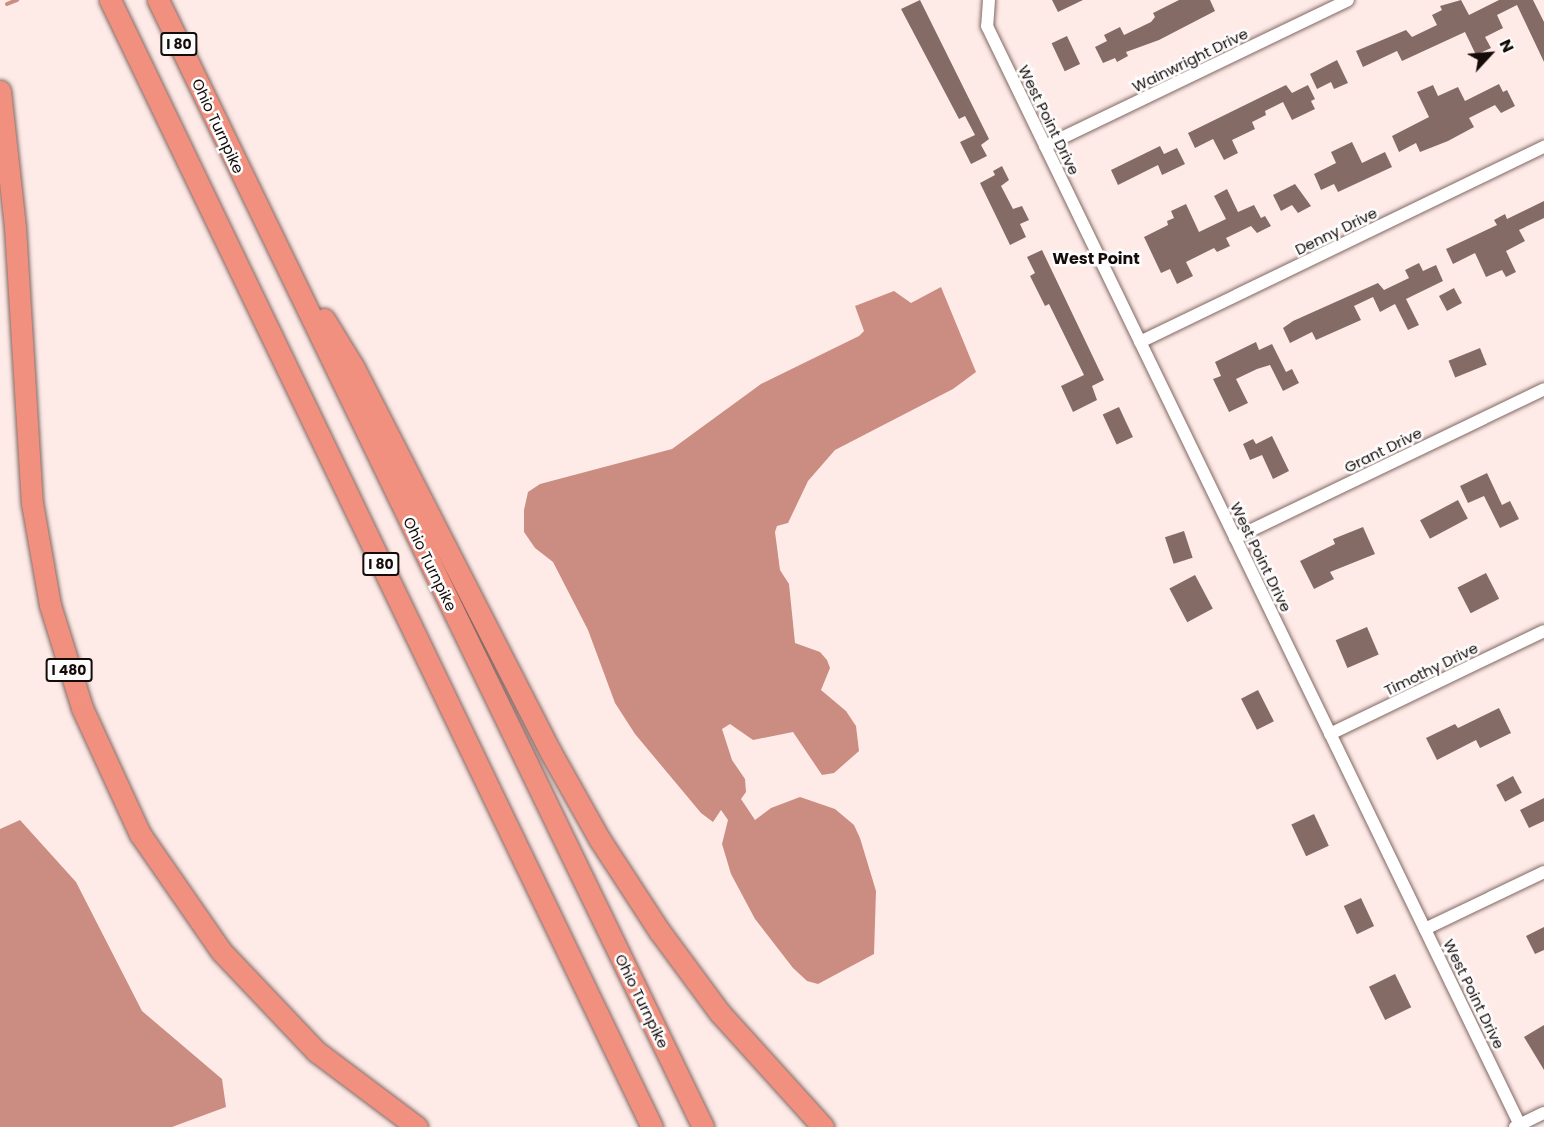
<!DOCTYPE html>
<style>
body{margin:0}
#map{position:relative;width:1544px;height:1127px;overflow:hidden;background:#feebe8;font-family:Poppins,sans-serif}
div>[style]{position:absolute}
.water>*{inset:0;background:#cb8d82}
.stream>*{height:4px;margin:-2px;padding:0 2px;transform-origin:2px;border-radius:2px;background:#cb8d82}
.building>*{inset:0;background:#856b66;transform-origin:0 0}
.roads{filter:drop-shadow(0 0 2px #816762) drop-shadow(0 0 2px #816762)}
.street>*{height:12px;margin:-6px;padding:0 6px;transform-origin:6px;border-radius:6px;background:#fff}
.highway>*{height:21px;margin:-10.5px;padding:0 10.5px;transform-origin:10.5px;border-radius:10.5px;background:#f2907f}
span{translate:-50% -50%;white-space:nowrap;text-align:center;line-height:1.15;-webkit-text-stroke:5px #fdfdfd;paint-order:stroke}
.shield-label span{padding:2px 4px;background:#fdfdfd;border:2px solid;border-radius:4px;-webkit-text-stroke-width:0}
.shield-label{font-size:14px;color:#150c0a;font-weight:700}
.street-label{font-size:15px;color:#150c0a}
.neighbourhood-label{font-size:16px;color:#150c0a;font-weight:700}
.north{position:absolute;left:1460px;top:24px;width:60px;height:60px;-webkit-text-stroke:4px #fdfdfd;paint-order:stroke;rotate:64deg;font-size:16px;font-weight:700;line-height:24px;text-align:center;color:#150c0a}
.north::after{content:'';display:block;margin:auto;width:21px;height:27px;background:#150c0a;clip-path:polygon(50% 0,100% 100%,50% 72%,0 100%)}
</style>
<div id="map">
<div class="water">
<i style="clip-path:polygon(941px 287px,976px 372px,953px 389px,835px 450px,808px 481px,788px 523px,777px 526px,775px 532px,780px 570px,789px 584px,795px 643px,820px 652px,827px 660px,830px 668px,821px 690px,846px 711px,856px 726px,859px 751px,834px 773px,822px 775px,793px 732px,753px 740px,730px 724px,722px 729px,732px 760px,745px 779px,746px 792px,741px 799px,755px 820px,771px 808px,800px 797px,835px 809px,854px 825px,860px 838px,876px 891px,874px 954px,818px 984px,807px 981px,793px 968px,755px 919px,731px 874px,722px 844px,728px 820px,721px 810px,713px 822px,701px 813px,635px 734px,615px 703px,588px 630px,553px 562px,535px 548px,524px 532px,524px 510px,528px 492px,540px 484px,672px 449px,761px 384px,859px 336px,864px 331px,855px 306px,894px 291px,911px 303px)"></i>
<i style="clip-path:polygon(20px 820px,76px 882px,142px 1011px,222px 1079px,226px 1107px,172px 1127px,0 1127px,0 829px)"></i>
</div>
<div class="stream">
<i style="left:7px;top:4px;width:11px;rotate:-22deg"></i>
</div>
<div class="building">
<i style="clip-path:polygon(920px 0,989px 139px,981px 145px,987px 156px,971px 164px,960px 142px,975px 135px,965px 116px,959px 119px,901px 9px)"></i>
<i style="clip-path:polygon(1052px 0,1083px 0,1058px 12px)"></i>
<i style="clip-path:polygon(1179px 0,1210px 0,1215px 11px,1159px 40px,1126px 52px,1128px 56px,1117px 62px,1115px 58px,1103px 63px,1095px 47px,1107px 41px,1104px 35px,1120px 27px,1124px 35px,1151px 22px,1155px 17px,1153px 13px)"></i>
<i style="clip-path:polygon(1461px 0,1469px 15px,1499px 0,1533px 0,1544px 22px,1544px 62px,1517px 5px,1497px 15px,1503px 28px,1485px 37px,1491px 48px,1476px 55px,1465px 32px,1402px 61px,1397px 51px,1363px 67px,1356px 51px,1406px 30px,1412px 37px,1437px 25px,1432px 15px,1442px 10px,1440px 6px)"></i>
<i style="left:1067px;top:36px;width:31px;height:17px;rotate:65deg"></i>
<i style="clip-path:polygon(1337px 60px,1348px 83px,1334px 89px,1331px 82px,1317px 89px,1310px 74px)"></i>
<i style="clip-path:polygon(1499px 84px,1503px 92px,1507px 90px,1515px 106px,1501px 113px,1495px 105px,1469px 118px,1474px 127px,1448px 141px,1420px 152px,1416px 143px,1399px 152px,1392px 136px,1429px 117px,1417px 92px,1433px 85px,1438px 96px,1458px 87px,1465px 101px)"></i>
<i style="clip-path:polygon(1286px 85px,1292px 93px,1308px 85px,1315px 99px,1311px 101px,1315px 109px,1292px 120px,1283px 102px,1265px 111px,1266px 115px,1252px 122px,1255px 129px,1232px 140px,1238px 153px,1224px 160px,1213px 139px,1195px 148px,1188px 133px)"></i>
<i style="clip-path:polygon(1352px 142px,1362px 163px,1385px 152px,1392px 167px,1338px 192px,1334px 184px,1321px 190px,1314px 174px,1336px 163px,1331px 152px)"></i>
<i style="clip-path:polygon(1160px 146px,1164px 154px,1177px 148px,1185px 164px,1162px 175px,1158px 165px,1118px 185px,1111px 170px)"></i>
<i style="clip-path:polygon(1002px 166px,1009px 180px,1001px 186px,1013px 209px,1022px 206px,1029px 220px,1020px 224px,1026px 237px,1010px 245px,980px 183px,995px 175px,993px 171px)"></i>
<i style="clip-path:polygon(1295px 184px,1311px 206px,1298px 213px,1292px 205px,1281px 211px,1273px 195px)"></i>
<i style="clip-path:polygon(1227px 189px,1238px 212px,1254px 205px,1261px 218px,1265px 216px,1271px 226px,1257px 233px,1251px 226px,1226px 238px,1230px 246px,1217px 252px,1214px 248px,1186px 262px,1193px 276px,1177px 284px,1170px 269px,1161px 273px,1144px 237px,1168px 225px,1167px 221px,1174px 218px,1171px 211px,1186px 204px,1199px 232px,1226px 219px,1214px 196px)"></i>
<i style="clip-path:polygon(1544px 201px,1544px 218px,1519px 230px,1525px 241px,1506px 251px,1516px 272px,1506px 277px,1502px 270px,1486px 277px,1475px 253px,1453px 264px,1446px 249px,1497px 225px,1494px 220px,1505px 214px,1507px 219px)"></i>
<i style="clip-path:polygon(1042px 250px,1104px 380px,1092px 386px,1097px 400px,1073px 412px,1061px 386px,1084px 375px,1049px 304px,1045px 306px,1030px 276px,1035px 273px,1027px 257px)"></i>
<i style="clip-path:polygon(1419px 263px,1423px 271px,1436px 265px,1443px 281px,1406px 299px,1419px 325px,1408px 330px,1395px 304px,1380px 312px,1373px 297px,1354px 306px,1361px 320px,1316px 340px,1312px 332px,1290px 343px,1283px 328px,1293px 321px,1378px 283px,1384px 290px,1409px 278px,1405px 270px)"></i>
<i style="left:1454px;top:288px;width:17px;height:17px;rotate:62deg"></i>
<i style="clip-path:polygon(1256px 342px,1259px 350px,1272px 344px,1286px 372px,1292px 369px,1299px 383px,1283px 391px,1270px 365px,1257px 369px,1236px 379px,1248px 403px,1229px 412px,1213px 379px,1221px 376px,1215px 362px)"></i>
<i style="left:1480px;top:348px;width:18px;height:34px;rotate:68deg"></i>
<i style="left:1119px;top:407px;width:33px;height:18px;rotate:65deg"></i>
<i style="clip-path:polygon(1272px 436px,1289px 471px,1273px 479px,1262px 455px,1250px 460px,1243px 444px,1253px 439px,1256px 444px)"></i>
<i style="clip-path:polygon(1487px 473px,1502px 505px,1510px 501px,1519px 519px,1500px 528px,1484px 496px,1468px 503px,1460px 486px)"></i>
<i style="left:1458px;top:500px;width:21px;height:43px;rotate:62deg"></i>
<i style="clip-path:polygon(1363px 527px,1375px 554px,1330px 572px,1334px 579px,1314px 589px,1300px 561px,1335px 544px,1333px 539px)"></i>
<i style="left:1184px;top:531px;width:28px;height:20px;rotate:72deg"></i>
<i style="left:1486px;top:573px;width:29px;height:32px;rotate:63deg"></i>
<i style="left:1195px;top:575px;width:38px;height:29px;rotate:62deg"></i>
<i style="left:1367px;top:627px;width:30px;height:34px;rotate:67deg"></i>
<i style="left:1258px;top:690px;width:35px;height:19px;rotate:63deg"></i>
<i style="clip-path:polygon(1499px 708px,1511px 733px,1480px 748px,1476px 740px,1437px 760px,1426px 738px,1455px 724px,1458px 728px)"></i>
<i style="left:1513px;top:776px;width:19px;height:19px;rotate:62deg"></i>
<i style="clip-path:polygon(1544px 798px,1544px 821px,1529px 828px,1520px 810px)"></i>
<i style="left:1314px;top:814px;width:35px;height:25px;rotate:65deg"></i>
<i style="left:1361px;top:898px;width:31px;height:19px;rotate:65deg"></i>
<i style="clip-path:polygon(1544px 927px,1544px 950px,1535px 954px,1526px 936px)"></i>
<i style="left:1395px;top:974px;width:37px;height:29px;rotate:64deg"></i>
<i style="clip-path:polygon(1544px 1025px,1544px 1070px,1524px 1037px)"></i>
</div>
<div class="roads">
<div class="street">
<i style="left:989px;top:0;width:26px;rotate:94deg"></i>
<i style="left:987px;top:26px;width:1221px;rotate:64.13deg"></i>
<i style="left:1045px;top:146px;width:336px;rotate:-25.7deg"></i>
<i style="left:1140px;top:342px;width:449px;rotate:-25.8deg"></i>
<i style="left:1235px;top:538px;width:343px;rotate:-25.7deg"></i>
<i style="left:1330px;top:734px;width:237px;rotate:-25.7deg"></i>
<i style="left:1425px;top:929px;width:132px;rotate:-25.6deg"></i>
<i style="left:1515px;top:1127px;width:32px;rotate:-26deg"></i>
</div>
<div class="highway">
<i style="left:110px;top:0;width:1251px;rotate:64.32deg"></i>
<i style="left:158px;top:0;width:1252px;rotate:64.19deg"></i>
<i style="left:0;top:91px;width:137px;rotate:83.7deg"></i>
<i style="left:15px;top:227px;width:277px;rotate:86.5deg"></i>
<i style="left:32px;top:503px;width:104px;rotate:80deg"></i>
<i style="left:50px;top:605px;width:108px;rotate:72.7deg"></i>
<i style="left:82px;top:708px;width:139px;rotate:65.3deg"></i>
<i style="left:140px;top:834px;width:142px;rotate:55.3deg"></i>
<i style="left:221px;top:951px;width:139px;rotate:46.5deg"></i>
<i style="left:317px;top:1052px;width:125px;rotate:36.9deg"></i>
<i style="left:324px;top:319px;width:57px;rotate:58.5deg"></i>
<i style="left:354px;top:368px;width:430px;rotate:62.9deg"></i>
<i style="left:550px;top:751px;width:102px;rotate:60.7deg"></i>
<i style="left:600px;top:840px;width:110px;rotate:56.9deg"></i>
<i style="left:660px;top:932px;width:101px;rotate:53.5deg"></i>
<i style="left:720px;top:1013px;width:154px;rotate:47.9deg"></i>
</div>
</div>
<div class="shield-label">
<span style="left:179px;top:44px">I 80</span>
<span style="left:381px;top:564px">I 80</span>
<span style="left:69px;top:670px">I 480</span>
</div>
<div class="street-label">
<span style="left:1190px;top:60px;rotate:-26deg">Wainwright Drive</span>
<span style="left:1049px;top:120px;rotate:64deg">West Point Drive</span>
<span style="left:218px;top:126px;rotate:65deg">Ohio Turnpike</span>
<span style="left:1336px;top:231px;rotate:-26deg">Denny Drive</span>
<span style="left:1383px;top:450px;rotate:-26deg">Grant Drive</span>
<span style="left:1261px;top:557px;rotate:64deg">West Point Drive</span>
<span style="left:430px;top:564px;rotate:64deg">Ohio Turnpike</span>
<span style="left:1431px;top:669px;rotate:-26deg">Timothy Drive</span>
<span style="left:1474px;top:994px;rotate:64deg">West Point Drive</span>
<span style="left:642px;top:1001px;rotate:64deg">Ohio Turnpike</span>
</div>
<div class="neighbourhood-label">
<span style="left:1096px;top:259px">West Point</span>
</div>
<div class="north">N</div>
</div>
